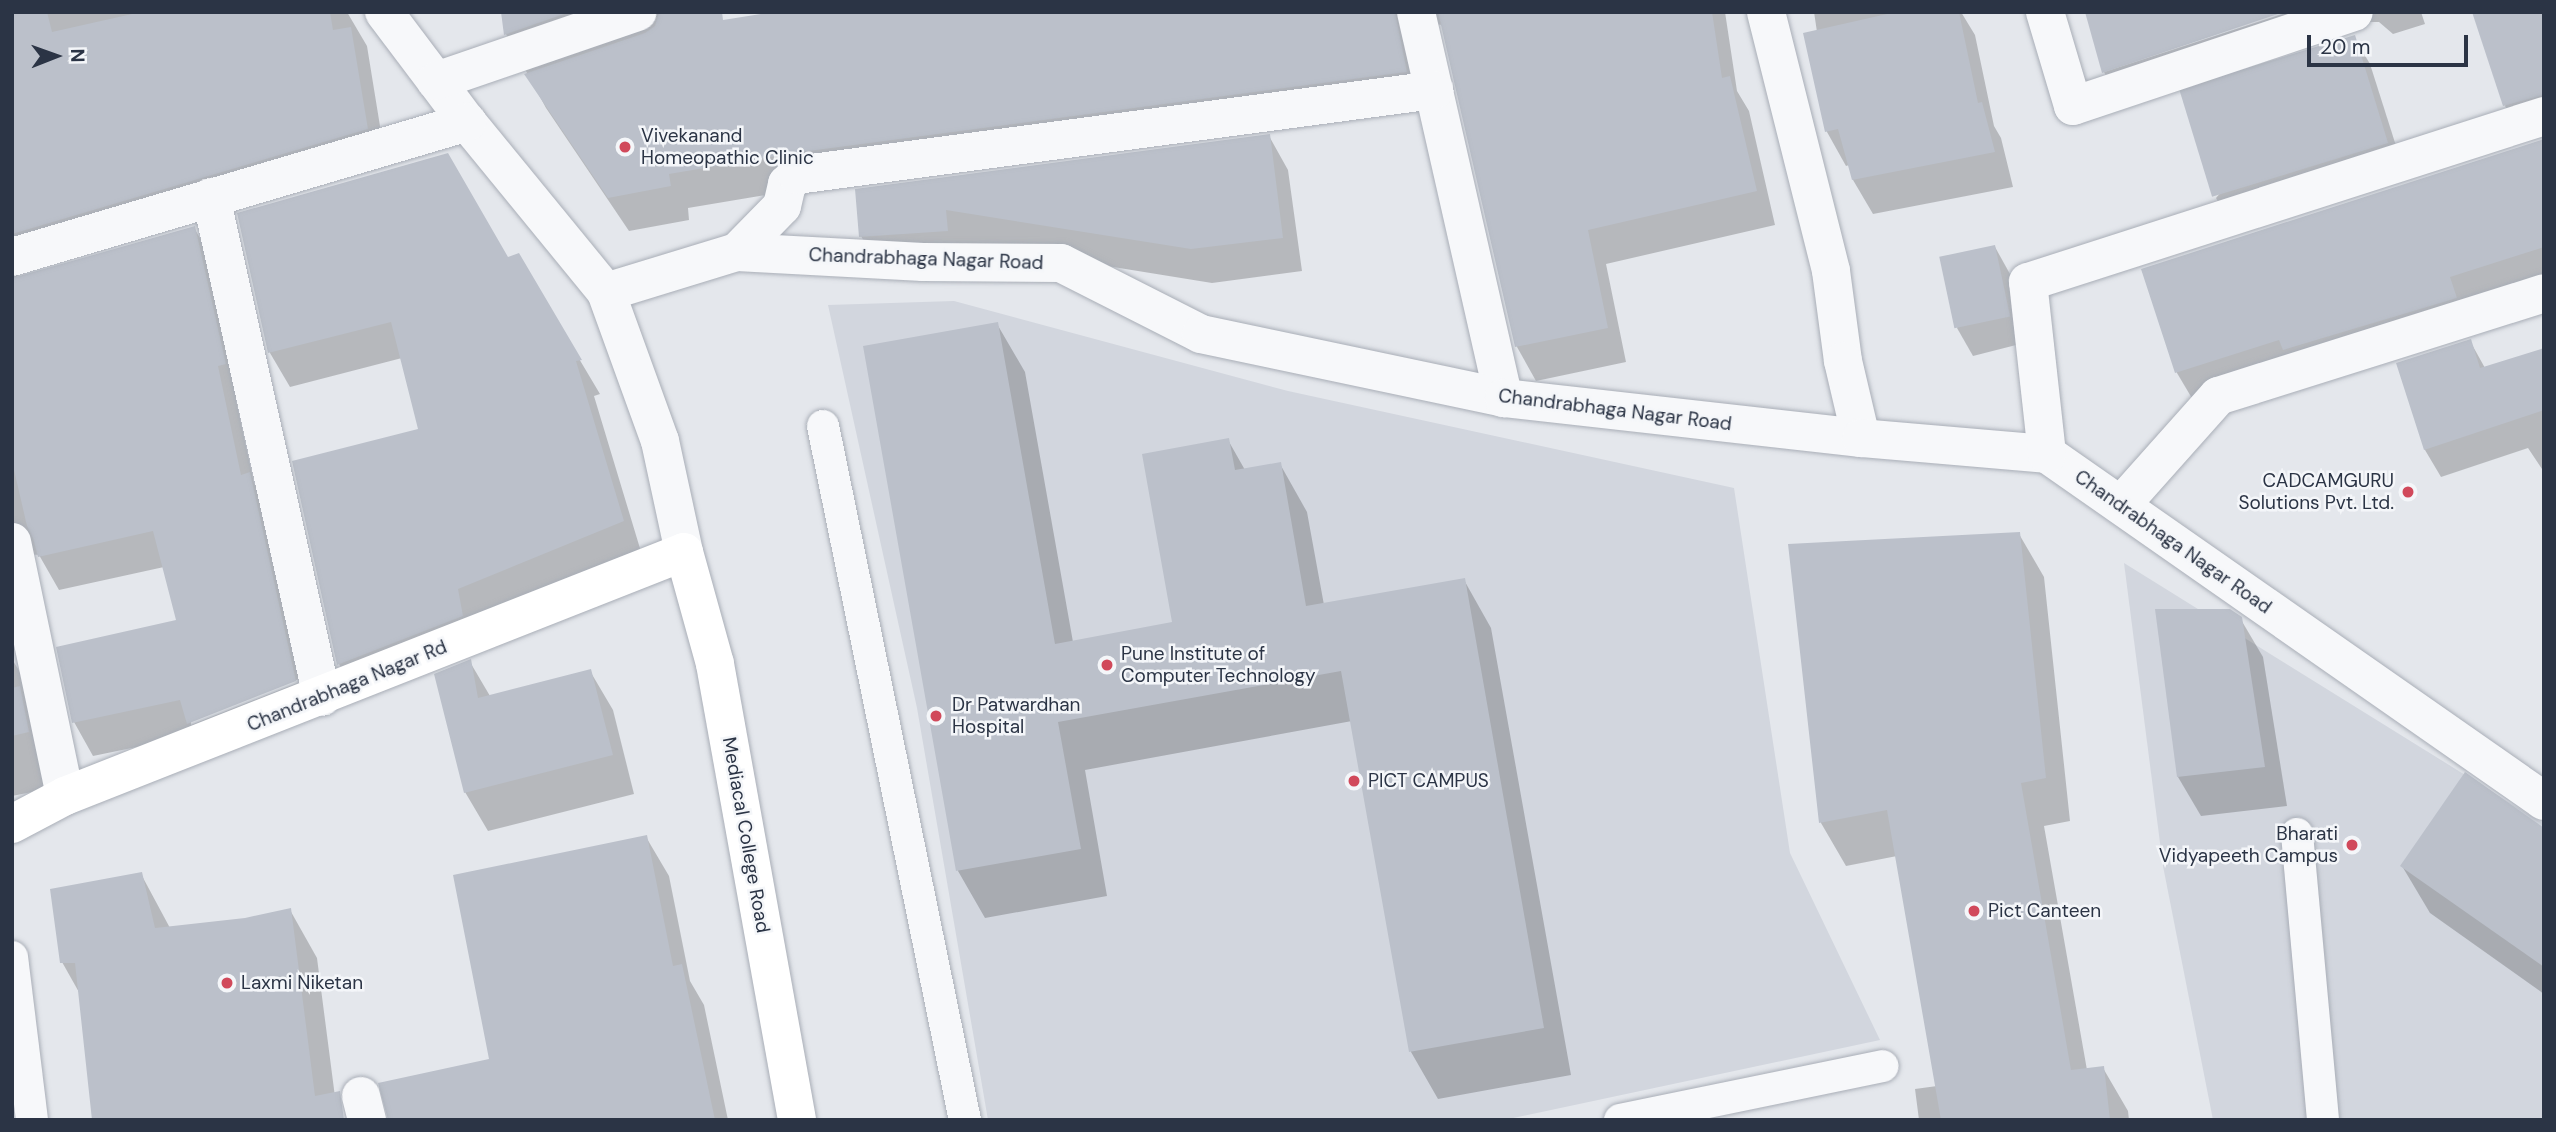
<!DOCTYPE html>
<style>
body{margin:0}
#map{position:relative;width:2556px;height:1132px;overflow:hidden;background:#e4e7ec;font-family:"DM Sans",sans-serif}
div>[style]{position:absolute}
.built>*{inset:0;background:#d2d6de}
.shadow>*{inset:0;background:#0003}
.building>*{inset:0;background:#bbc0ca;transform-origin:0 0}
.roads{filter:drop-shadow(0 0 2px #a9aeb7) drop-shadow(0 0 2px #a9aeb7)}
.lane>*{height:32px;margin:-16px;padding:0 16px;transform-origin:16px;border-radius:16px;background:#f7f8fa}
.street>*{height:38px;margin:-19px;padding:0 19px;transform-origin:19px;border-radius:19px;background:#f7f8fa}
.secondary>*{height:38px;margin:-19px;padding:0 19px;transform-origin:19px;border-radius:19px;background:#fff}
.dots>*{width:19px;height:19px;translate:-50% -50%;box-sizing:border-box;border:4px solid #f4f6f9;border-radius:50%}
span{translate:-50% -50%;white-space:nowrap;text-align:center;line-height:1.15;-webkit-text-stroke:5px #f4f6f9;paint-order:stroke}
.poi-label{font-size:19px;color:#2b3445}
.left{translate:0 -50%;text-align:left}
.right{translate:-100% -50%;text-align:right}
.street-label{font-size:19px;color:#2b3445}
.frame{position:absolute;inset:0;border:14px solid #2b3445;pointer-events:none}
.north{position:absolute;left:21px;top:21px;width:70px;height:70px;-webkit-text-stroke:5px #f4f6f9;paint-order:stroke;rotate:89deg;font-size:19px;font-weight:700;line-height:28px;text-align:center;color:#2b3445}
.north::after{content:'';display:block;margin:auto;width:24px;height:32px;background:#2b3445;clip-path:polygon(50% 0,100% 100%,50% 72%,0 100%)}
.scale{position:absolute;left:2307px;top:35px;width:161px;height:32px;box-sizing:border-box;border:4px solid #2b3445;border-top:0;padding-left:9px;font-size:21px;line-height:24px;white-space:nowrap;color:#2b3445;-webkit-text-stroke:5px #f4f6f9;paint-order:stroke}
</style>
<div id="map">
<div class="built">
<i style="clip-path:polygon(954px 301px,1288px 391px,1734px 488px,1790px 853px,1880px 1040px,1504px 1120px,988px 1120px,917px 708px,828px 305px)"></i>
<i style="clip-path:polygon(2124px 563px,2544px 824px,2544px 1120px,2213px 1120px,2163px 866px)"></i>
</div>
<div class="shadow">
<i style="clip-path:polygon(evenodd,12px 12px,347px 12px,367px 46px,386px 163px,25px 270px,13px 280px,194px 228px,214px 261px,244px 398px,236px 400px,254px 483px,268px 508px,314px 715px,195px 735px,93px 756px,74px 722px,178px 621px,164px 567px,59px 590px,39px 555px,28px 554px,12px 566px,12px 12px,304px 677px,305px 680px,191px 725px,191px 721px,304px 677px)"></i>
<i style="clip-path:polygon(503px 12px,664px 12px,667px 30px,650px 31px,653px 37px,772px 18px,774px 12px,1725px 12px,1737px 91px,1749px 111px,1775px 225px,1606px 264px,1626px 362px,1536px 381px,1517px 347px,1443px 25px,1432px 24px,1420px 30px,1413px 41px,1425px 105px,814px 187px,688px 208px,689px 220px,629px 231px,546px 108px,506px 34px)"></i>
<i style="clip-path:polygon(1814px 12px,1961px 12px,1975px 35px,1994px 126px,2001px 138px,2013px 187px,1873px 214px,1853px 180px,1849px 165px,1846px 166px,1827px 132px,1805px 34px,1817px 32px)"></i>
<i style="clip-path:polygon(2289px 12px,2421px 12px,2425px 24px,2393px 34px,2379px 22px,2366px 22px,2122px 103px,2104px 72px)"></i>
<i style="clip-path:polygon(2544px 12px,2544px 126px,2520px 133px,2505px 106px)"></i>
<i style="clip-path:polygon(2354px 37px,2370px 64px,2404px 171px,2232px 226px,2216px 198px)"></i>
<i style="clip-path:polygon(1269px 136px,1288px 170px,1302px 271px,1212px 283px,965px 243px,966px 264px,880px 270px,861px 236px,857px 191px)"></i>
<i style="clip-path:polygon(2544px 141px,2544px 280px,2193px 400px,2177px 373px,2144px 270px)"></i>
<i style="clip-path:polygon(239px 214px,507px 259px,518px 256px,600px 394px,594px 396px,642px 555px,359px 699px,339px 664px,294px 463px,420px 430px,402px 358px,290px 387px,270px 353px)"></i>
<i style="clip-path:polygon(1995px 247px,2010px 274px,2024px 343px,1973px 356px,1957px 328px)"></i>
<i style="clip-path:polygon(997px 324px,1025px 372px,1073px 642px,1174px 623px,1228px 440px,1245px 470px,1280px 464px,1307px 512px,1324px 605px,1464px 580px,1491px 628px,1571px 1075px,1438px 1099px,1411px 1052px,1352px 721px,1085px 770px,1107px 896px,985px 918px,958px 871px)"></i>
<i style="clip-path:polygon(2470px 341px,2485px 368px,2544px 350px,2544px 472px,2528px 448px,2441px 477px,2425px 450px,2398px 364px)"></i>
<i style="clip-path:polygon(2019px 534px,2044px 577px,2070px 821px,2044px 826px,2087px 1070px,2103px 1068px,2128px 1111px,2129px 1120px,1919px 1120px,1915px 1089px,1937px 1086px,1897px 856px,1846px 866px,1821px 823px,1790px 546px)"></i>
<i style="clip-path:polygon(2240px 618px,2263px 657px,2287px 806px,2201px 816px,2178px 777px)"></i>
<i style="clip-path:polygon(12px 659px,32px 692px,47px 789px,12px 796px)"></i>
<i style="clip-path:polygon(470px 662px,490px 696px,590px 671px,613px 710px,634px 794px,488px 831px,465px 792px)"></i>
<i style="clip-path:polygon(2544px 830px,2544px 994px,2430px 913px,2402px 866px)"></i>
<i style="clip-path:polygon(646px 837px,669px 876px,690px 981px,704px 1005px,728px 1120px,397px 1120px,491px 1061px)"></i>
<i style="clip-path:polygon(141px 874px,170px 928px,245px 919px,290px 910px,317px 958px,338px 1120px,80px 994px,62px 962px)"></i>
</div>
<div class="building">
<i style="clip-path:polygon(12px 12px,47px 12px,52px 32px,141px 12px,330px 12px,333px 30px,351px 27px,368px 129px,12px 234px)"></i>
<i style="clip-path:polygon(501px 12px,570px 12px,504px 35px)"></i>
<i style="clip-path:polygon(659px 12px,722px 12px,723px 20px,774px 12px,1395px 12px,1407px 72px,794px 153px,669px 174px,671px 186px,608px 198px,524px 74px,645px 33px,655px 26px)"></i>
<i style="clip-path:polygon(1438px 12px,1712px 12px,1722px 78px,1730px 76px,1757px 191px,1588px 230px,1608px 328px,1515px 347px)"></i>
<i style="clip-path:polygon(1896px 12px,1959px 12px,1978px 103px,1982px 102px,1995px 152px,1852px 180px,1838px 129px,1825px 132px,1803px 33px)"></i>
<i style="clip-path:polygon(2085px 12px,2284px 12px,2102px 73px)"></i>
<i style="clip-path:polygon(2472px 12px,2544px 12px,2544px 95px,2503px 106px)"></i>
<i style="left:2355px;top:35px;width:113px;height:184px;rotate:73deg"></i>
<i style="clip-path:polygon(1270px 134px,1283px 238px,1191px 249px,946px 210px,948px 231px,859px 237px,855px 189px)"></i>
<i style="clip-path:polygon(2544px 139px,2544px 247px,2450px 277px,2457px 298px,2283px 350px,2279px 340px,2175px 373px,2141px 269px)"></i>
<i style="clip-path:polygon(448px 153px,508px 257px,519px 253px,582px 360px,576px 361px,624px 521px,458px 589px,463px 616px,337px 665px,292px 461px,418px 429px,391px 322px,268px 353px,237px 213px)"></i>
<i style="clip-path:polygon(195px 226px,226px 364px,218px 366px,241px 475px,250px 472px,296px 681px,187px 724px,180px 700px,72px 723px,56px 647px,176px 620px,153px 531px,38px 557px,33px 538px,27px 526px,12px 461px,12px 278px)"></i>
<i style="left:1995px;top:245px;width:73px;height:57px;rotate:78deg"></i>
<i style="clip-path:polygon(998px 322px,1055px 644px,1172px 622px,1142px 454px,1229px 438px,1235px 470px,1281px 462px,1306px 606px,1465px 578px,1544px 1028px,1409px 1052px,1341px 671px,1058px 722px,1081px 849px,956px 871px,863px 346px)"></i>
<i style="clip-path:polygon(2471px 339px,2480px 368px,2544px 348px,2544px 410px,2424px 450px,2396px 363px)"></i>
<i style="clip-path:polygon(2020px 532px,2046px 778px,2021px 783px,2071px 1070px,2104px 1066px,2110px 1120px,1941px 1120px,1887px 810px,1819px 823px,1788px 544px)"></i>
<i style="clip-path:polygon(2155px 609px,2230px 609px,2242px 617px,2265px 767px,2177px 777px)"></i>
<i style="clip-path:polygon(471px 659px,478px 698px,591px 669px,613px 755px,464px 793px,434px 674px)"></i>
<i style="clip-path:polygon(20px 686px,29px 732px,12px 736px,12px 688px)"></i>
<i style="clip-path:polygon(2465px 772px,2544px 828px,2544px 967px,2400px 866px)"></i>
<i style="clip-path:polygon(647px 835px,673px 966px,682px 964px,715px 1120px,388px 1120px,378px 1083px,489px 1059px,453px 875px)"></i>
<i style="clip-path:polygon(142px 872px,155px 928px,245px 918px,291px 908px,315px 1096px,340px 1091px,344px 1120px,92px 1120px,75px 963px,60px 963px,50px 889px)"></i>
</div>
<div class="roads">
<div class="lane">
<i style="left:823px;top:426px;width:708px;rotate:78.44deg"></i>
<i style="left:2297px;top:834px;width:287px;rotate:84.8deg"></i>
<i style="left:12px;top:957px;width:164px;rotate:83deg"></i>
<i style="left:1620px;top:1120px;width:268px;rotate:-11.6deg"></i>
</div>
<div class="street">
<i style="left:384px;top:12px;width:138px;rotate:53deg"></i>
<i style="left:467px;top:122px;width:220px;rotate:50.7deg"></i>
<i style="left:606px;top:292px;width:158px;rotate:70.1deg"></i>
<i style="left:660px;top:441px;width:114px;rotate:77.8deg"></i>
<i style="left:1416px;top:12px;width:396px;rotate:77.2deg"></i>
<i style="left:1766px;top:12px;width:267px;rotate:75.9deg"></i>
<i style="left:1831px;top:271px;width:91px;rotate:82.4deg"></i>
<i style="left:1843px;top:361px;width:79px;rotate:76.8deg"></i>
<i style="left:2045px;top:12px;width:98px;rotate:73.4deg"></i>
<i style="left:2073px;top:106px;width:296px;rotate:-18.5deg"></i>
<i style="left:436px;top:81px;width:213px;rotate:-18.9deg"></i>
<i style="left:211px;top:197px;width:512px;rotate:77.48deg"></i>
<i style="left:737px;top:252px;width:64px;rotate:-45.6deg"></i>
<i style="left:782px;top:206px;width:23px;rotate:-77deg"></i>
<i style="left:787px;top:184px;width:13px;rotate:-42deg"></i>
<i style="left:797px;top:175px;width:643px;rotate:-7.6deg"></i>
<i style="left:12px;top:257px;width:475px;rotate:-16.5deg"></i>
<i style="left:606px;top:292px;width:137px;rotate:-17deg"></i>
<i style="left:737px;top:252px;width:186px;rotate:3.1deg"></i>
<i style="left:923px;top:262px;width:138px;rotate:0.4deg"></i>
<i style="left:1061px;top:263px;width:157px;rotate:26.9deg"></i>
<i style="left:1201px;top:334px;width:310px;rotate:11.9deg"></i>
<i style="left:1504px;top:398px;width:359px;rotate:6.4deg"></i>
<i style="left:1861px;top:438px;width:187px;rotate:4.9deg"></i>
<i style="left:2047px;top:454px;width:606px;rotate:34.92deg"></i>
<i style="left:2047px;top:454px;width:173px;rotate:-96.3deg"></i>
<i style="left:2028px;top:282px;width:542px;rotate:-17.83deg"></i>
<i style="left:2121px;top:505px;width:146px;rotate:-48.3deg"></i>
<i style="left:2218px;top:396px;width:342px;rotate:-17.5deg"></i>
<i style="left:12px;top:542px;width:259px;rotate:78.2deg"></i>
<i style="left:361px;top:1096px;width:25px;rotate:76deg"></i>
</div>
<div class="secondary">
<i style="left:12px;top:824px;width:60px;rotate:-27.8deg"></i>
<i style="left:65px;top:796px;width:665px;rotate:-21.51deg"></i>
<i style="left:684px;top:552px;width:116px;rotate:74.5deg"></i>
<i style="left:715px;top:664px;width:463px;rotate:79.8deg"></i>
</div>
</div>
<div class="dots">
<i style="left:625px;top:147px;background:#d1495b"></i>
<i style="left:2408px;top:492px;background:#d1495b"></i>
<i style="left:1107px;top:665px;background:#d1495b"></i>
<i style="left:936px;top:716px;background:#d1495b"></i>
<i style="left:1354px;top:781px;background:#d1495b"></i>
<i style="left:2352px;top:845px;background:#d1495b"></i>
<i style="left:1974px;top:911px;background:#d1495b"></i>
<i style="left:227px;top:983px;background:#d1495b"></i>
</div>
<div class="poi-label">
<span class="left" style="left:641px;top:147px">Vivekanand<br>Homeopathic Clinic</span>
<span class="right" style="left:2394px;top:492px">CADCAMGURU<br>Solutions Pvt. Ltd.</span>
<span class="left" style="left:1121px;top:665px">Pune Institute of<br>Computer Technology</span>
<span class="left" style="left:952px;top:716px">Dr Patwardhan<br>Hospital</span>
<span class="left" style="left:1368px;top:781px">PICT CAMPUS</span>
<span class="right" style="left:2338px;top:845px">Bharati<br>Vidyapeeth Campus</span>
<span class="left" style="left:1988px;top:911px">Pict Canteen</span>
<span class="left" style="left:241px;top:983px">Laxmi Niketan</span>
</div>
<div class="street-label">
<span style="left:926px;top:259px;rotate:2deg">Chandrabhaga Nagar Road</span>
<span style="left:1615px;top:410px;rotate:7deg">Chandrabhaga Nagar Road</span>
<span style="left:2173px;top:542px;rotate:35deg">Chandrabhaga Nagar Road</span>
<span style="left:347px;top:686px;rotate:-22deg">Chandrabhaga Nagar Rd</span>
<span style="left:746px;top:835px;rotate:80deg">Mediacal College Road</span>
</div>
<div class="frame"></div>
<div class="north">N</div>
<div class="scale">20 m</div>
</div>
